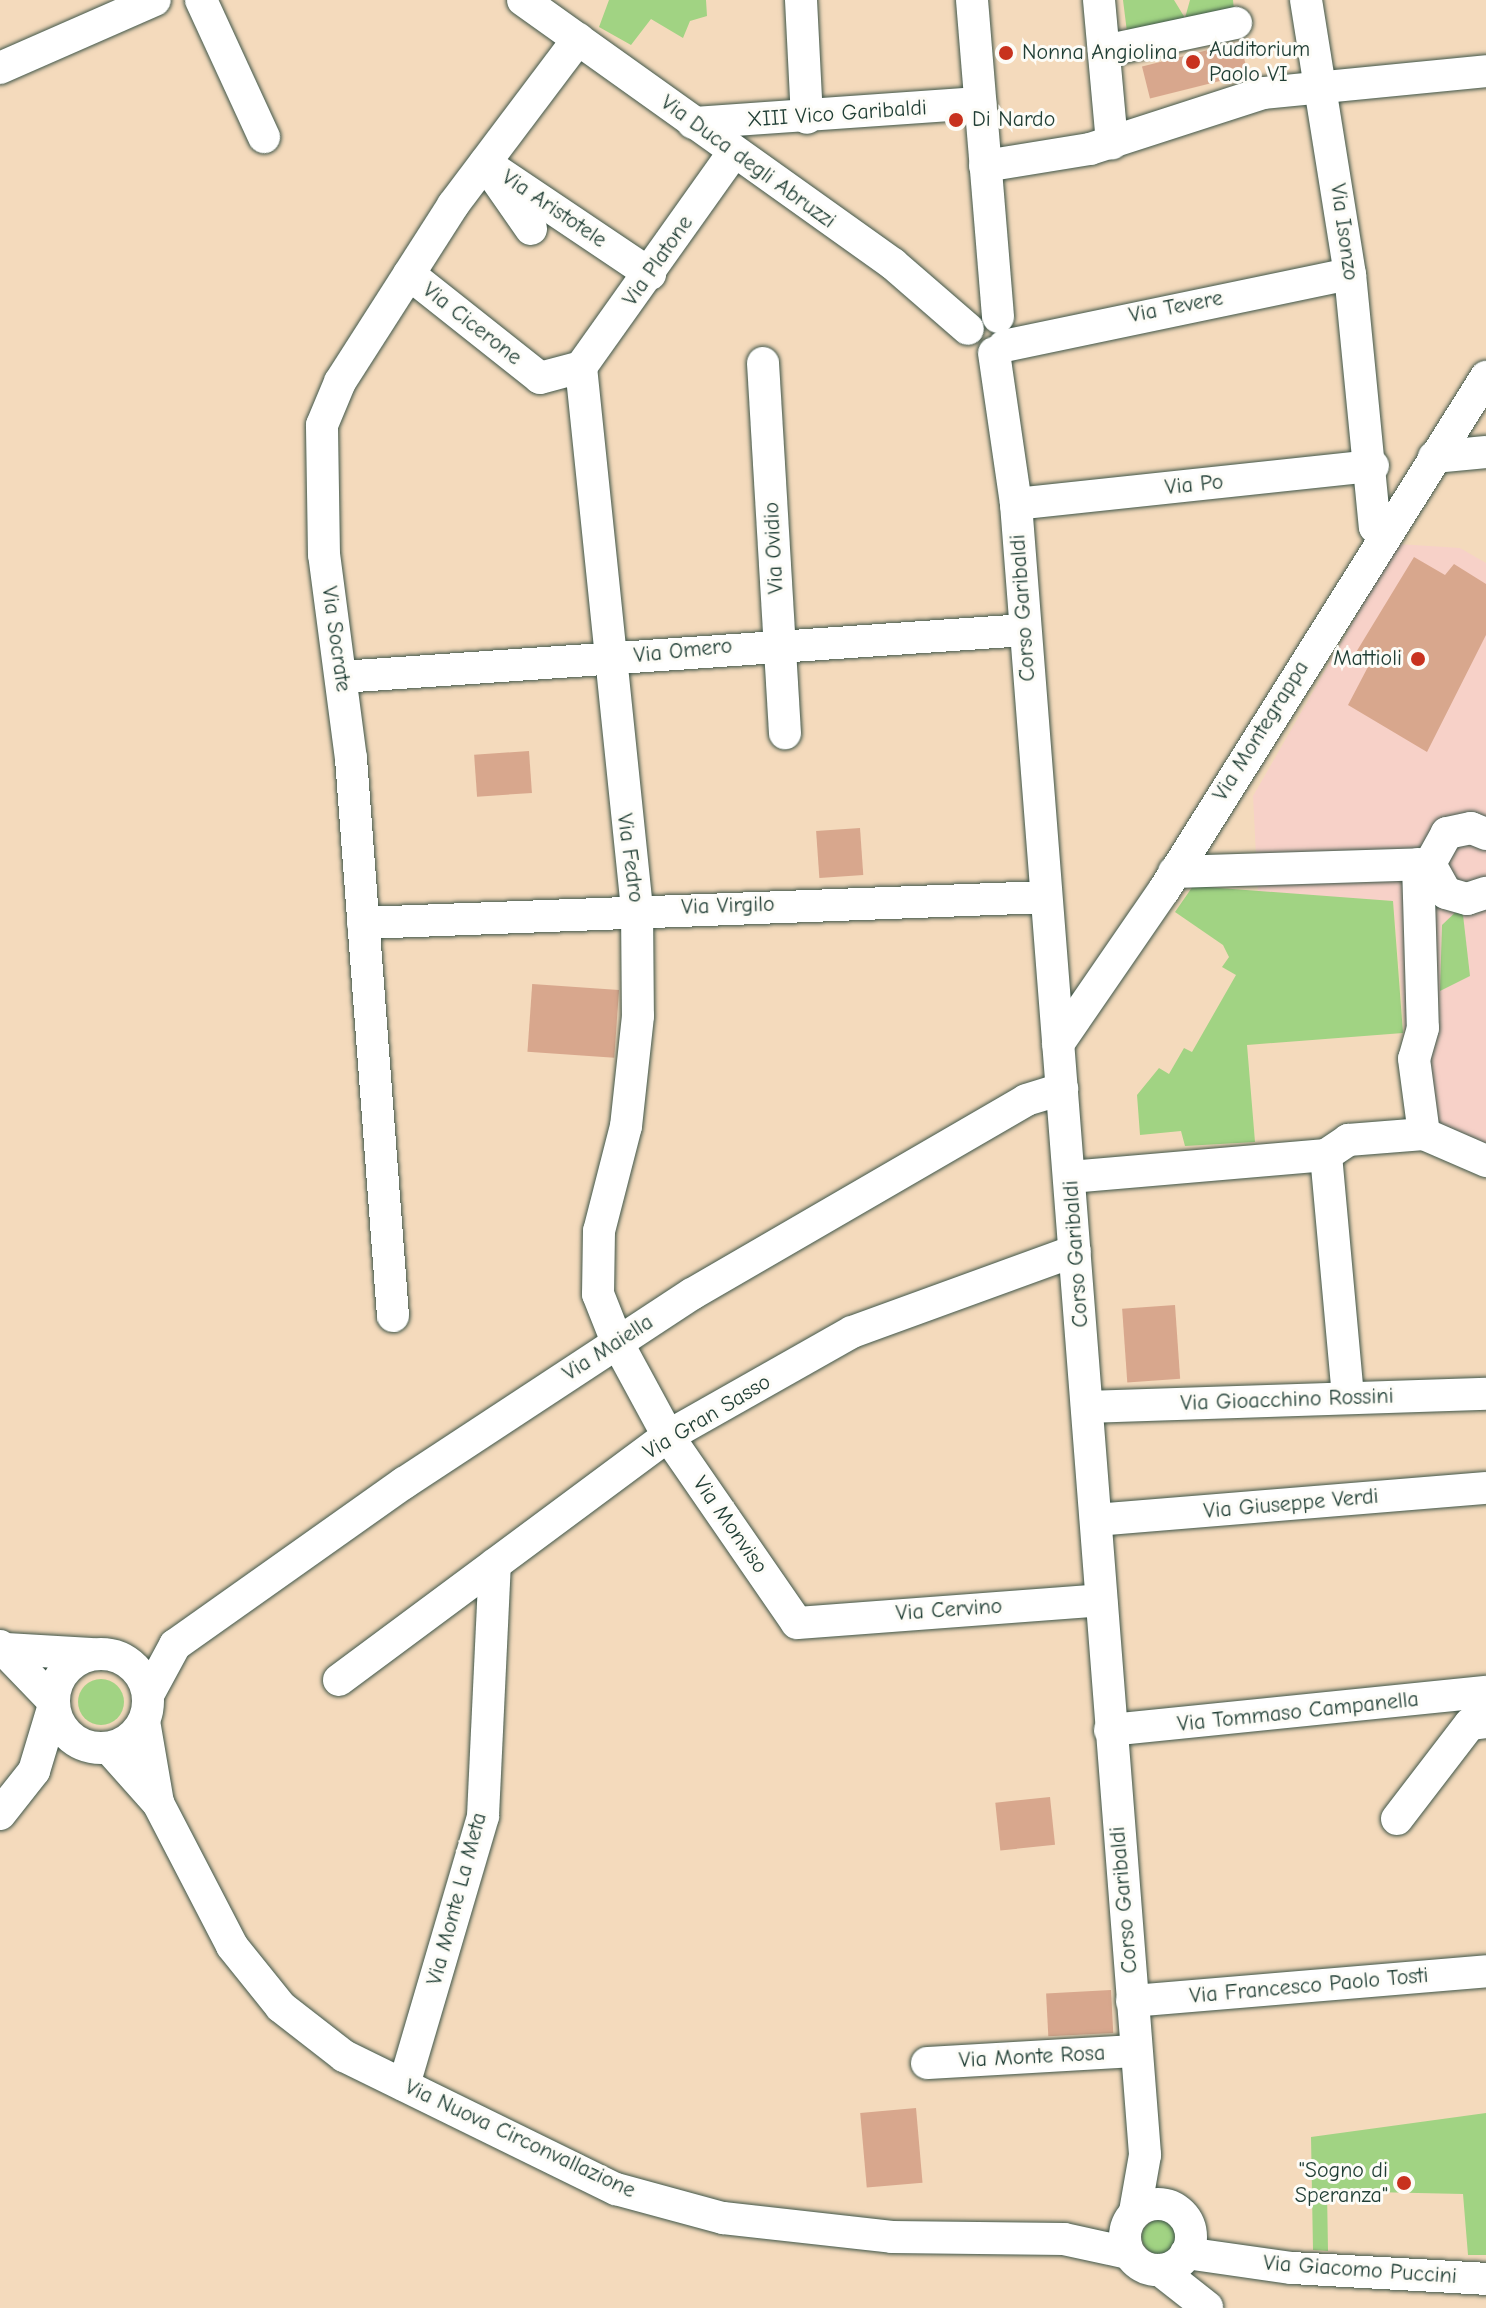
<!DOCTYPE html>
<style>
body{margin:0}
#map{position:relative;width:1486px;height:2308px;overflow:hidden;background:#f4dabc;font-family:"Comic Neue",sans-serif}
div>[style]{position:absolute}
.built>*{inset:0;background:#f7d1c8}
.green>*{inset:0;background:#a1d383}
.round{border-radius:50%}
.building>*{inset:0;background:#d8a78d;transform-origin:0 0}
.roads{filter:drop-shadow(0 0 2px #3f5548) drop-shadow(0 0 2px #3f5548)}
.minor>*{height:32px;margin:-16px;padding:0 16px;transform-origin:16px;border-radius:16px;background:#fff}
.minor>.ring{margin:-16px;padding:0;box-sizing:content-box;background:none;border:32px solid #fff;border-radius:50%}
.dots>*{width:22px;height:22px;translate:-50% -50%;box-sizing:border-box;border:4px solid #fdfcf7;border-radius:50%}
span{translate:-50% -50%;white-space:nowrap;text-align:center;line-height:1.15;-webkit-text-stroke:6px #fdfcf7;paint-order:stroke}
.poi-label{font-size:22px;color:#1f3d34}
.left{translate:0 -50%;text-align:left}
.right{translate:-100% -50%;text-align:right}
.street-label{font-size:22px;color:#1f3d34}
</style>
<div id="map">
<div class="built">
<i style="clip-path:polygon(1398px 544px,1460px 548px,1486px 563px,1486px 1149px,1414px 1125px,1393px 901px,1258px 895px,1253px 796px)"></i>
</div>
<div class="green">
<i style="clip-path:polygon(609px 0,706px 0,707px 16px,690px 21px,683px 38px,651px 19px,631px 45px,599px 27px)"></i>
<i style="clip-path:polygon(1123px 0,1174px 0,1185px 18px,1190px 0,1233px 0,1235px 20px,1128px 40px)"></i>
<i style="clip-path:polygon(1193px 886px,1393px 901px,1403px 1033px,1247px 1045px,1255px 1142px,1185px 1146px,1181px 1131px,1140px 1135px,1137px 1095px,1159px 1068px,1169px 1074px,1184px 1048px,1192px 1052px,1236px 975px,1222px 967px,1229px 957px,1223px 945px,1175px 912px)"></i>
<i style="clip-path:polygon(1462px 906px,1470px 976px,1440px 991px,1442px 925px)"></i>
<i class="round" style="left:78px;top:1679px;width:46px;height:46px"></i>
<i style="clip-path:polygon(1486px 2113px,1486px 2255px,1468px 2255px,1463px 2194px,1327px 2191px,1328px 2251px,1313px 2250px,1311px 2137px)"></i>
<i class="round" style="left:1142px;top:2220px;width:34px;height:34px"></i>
</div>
<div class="building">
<i style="left:1240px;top:42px;width:33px;height:101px;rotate:76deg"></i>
<i style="clip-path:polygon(1414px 557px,1445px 575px,1454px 564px,1486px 584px,1486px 635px,1427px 752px,1348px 705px,1370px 663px,1355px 654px)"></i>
<i style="left:529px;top:751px;width:42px;height:55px;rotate:86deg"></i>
<i style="left:860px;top:828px;width:47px;height:44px;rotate:86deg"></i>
<i style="left:619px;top:990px;width:68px;height:87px;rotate:94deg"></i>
<i style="left:1175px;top:1305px;width:74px;height:53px;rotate:86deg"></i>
<i style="left:1050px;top:1797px;width:48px;height:55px;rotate:84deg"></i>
<i style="left:1111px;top:1990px;width:43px;height:65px;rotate:87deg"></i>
<i style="left:916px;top:2108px;width:75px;height:56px;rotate:85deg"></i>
</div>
<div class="roads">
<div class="minor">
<i style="left:201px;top:0;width:151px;rotate:65.3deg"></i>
<i style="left:523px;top:0;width:455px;rotate:35.5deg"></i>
<i style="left:893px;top:264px;width:99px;rotate:40.9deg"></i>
<i style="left:801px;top:0;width:118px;rotate:87.1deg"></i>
<i style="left:972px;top:0;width:318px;rotate:85.3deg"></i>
<i style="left:1099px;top:0;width:144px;rotate:84.8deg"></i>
<i style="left:1306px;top:0;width:278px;rotate:80.9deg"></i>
<i style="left:1350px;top:274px;width:254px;rotate:84.4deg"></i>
<i style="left:1375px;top:527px;width:10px;rotate:37deg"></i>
<i style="left:1104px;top:51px;width:135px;rotate:-12deg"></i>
<i style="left:0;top:68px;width:169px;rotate:-23.7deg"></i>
<i style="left:693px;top:123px;width:288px;rotate:-4deg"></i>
<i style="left:985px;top:166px;width:106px;rotate:-9.2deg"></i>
<i style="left:1090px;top:149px;width:182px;rotate:-17.9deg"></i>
<i style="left:1263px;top:93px;width:224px;rotate:-5.6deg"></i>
<i style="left:531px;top:229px;width:80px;rotate:-124.9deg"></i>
<i style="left:485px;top:163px;width:199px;rotate:33.9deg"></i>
<i style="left:409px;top:274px;width:167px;rotate:38.4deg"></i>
<i style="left:540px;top:378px;width:42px;rotate:-15deg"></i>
<i style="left:1004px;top:346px;width:353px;rotate:-11.8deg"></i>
<i style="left:994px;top:353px;width:153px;rotate:81.7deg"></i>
<i style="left:1016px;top:504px;width:1656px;rotate:85.53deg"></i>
<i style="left:1145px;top:2155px;width:58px;rotate:100deg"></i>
<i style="left:763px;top:363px;width:371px;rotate:86.6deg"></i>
<i style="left:581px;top:367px;width:545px;rotate:84.1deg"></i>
<i style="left:637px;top:909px;width:107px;rotate:89.5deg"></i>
<i style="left:638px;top:1016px;width:111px;rotate:96.2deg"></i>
<i style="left:626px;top:1126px;width:108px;rotate:104.4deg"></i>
<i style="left:599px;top:1231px;width:63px;rotate:90.9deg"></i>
<i style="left:598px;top:1294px;width:52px;rotate:68.4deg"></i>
<i style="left:617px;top:1342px;width:107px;rotate:61.5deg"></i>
<i style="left:668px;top:1436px;width:227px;rotate:55.4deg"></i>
<i style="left:797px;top:1623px;width:305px;rotate:-4.3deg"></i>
<i style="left:581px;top:367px;width:262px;rotate:-54.6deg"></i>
<i style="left:1434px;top:457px;width:52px;rotate:-5.5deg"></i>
<i style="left:1016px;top:504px;width:359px;rotate:-6.1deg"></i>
<i style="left:341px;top:677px;width:686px;rotate:-3.93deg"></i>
<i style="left:1486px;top:834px;width:16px;rotate:-158deg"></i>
<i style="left:1471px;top:828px;width:25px;rotate:168deg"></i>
<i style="left:1447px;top:833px;width:35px;rotate:119deg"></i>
<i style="left:1430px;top:864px;width:33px;rotate:61deg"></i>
<i style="left:1446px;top:893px;width:22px;rotate:16deg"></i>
<i style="left:1467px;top:899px;width:20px;rotate:-18deg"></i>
<i style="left:1418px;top:864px;width:164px;rotate:88.3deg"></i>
<i style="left:1423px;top:1028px;width:32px;rotate:106deg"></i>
<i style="left:1414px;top:1059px;width:76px;rotate:82.4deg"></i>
<i style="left:1174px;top:872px;width:256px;rotate:-1.8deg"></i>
<i style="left:363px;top:923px;width:683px;rotate:-2.18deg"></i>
<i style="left:1058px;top:1044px;width:187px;rotate:-55.5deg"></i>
<i style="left:1164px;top:890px;width:606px;rotate:-57.88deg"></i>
<i style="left:1326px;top:1155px;width:244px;rotate:84.8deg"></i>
<i style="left:1326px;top:1155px;width:27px;rotate:-34deg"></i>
<i style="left:1348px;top:1140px;width:76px;rotate:-4.5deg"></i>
<i style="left:1424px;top:1134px;width:68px;rotate:23.5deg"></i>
<i style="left:1070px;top:1177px;width:257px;rotate:-4.9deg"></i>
<i style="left:393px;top:1316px;width:559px;rotate:-94.31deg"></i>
<i style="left:351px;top:759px;width:206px;rotate:-97.5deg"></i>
<i style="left:324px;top:555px;width:130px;rotate:-90.9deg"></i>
<i style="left:322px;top:425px;width:47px;rotate:-67.3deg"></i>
<i style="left:340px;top:382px;width:210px;rotate:-57.4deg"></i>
<i style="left:453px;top:205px;width:208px;rotate:-53deg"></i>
<i style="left:1087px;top:1407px;width:399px;rotate:-1.9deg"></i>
<i style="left:1096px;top:1520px;width:391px;rotate:-4.7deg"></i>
<i style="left:0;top:1646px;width:76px;rotate:46.1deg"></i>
<i style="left:6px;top:1649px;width:85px;rotate:3.4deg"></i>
<i class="ring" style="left:54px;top:1654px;width:62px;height:62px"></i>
<i style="left:339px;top:1680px;width:410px;rotate:-36.6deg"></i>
<i style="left:668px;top:1436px;width:211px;rotate:-29.5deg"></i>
<i style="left:852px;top:1332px;width:237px;rotate:-20deg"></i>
<i style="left:148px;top:1695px;width:57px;rotate:-61.6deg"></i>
<i style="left:175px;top:1645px;width:281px;rotate:-35.3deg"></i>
<i style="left:404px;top:1483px;width:344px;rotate:-33.3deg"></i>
<i style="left:692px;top:1294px;width:386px;rotate:-30.1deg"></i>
<i style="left:1026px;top:1100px;width:38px;rotate:-17deg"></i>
<i style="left:144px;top:1721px;width:83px;rotate:80.3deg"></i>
<i style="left:1110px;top:1730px;width:378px;rotate:-5.8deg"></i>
<i style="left:109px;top:1748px;width:74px;rotate:48.3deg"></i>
<i style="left:158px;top:1803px;width:161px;rotate:62.6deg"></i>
<i style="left:232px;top:1946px;width:78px;rotate:51.2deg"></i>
<i style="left:281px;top:2007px;width:80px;rotate:37.9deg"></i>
<i style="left:344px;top:2056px;width:303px;rotate:26.1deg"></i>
<i style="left:616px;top:2189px;width:111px;rotate:15.2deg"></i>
<i style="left:723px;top:2218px;width:170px;rotate:6.4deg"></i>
<i style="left:892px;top:2237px;width:172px;rotate:0.7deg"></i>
<i style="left:1064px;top:2239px;width:66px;rotate:12.3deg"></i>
<i style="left:0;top:1814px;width:55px;rotate:-51.7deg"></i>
<i style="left:34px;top:1771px;width:66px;rotate:-73.2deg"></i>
<i style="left:1397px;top:1819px;width:120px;rotate:-52.5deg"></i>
<i style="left:1470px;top:1724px;width:16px;rotate:-7deg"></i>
<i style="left:1132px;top:2001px;width:355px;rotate:-4.8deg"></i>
<i style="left:927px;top:2063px;width:209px;rotate:-3.3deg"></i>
<i style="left:404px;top:2085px;width:280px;rotate:-73.6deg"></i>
<i style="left:483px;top:1816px;width:252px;rotate:-87.3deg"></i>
<i class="ring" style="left:1125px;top:2204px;width:34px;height:34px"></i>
<i style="left:1186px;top:2253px;width:107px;rotate:8.1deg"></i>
<i style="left:1292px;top:2268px;width:194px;rotate:3.2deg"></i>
<i style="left:1160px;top:2270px;width:60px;rotate:38.2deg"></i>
</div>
</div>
<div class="dots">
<i style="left:1006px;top:53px;background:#c8321e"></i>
<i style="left:1193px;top:62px;background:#c8321e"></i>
<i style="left:956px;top:120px;background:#c8321e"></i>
<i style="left:1418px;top:659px;background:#c8321e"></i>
<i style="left:1404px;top:2183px;background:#c8321e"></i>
</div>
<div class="poi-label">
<span class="left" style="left:1209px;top:62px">Auditorium<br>Paolo VI</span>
<span class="left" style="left:1022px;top:53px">Nonna Angiolina</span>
<span class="left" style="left:972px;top:120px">Di Nardo</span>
<span class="right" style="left:1402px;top:659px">Mattioli</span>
<span class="right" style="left:1388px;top:2183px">"Sogno di<br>Speranza"</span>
</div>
<div class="street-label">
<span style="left:837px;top:114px;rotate:-4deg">XIII Vico Garibaldi</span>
<span style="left:748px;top:162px;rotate:36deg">Via Duca degli Abruzzi</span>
<span style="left:554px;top:209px;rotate:34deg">Via Aristotele</span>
<span style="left:1344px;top:232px;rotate:82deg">Via Isonzo</span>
<span style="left:658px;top:261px;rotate:-55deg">Via Platone</span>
<span style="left:1176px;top:307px;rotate:-11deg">Via Tevere</span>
<span style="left:472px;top:324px;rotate:38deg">Via Cicerone</span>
<span style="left:1194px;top:485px;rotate:-6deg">Via Po</span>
<span style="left:774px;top:548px;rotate:-93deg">Via Ovidio</span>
<span style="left:1023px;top:608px;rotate:-94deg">Corso Garibaldi</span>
<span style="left:336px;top:639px;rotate:82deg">Via Socrate</span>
<span style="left:683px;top:651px;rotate:-6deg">Via Omero</span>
<span style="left:1261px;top:731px;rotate:-58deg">Via Montegrappa</span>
<span style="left:630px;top:858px;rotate:82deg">Via Fedro</span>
<span style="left:728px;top:906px;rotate:-2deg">Via Virgilo</span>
<span style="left:1076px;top:1254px;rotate:-94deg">Corso Garibaldi</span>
<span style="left:608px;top:1348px;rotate:-33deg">Via Maiella</span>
<span style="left:1287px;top:1400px;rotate:-2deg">Via Gioacchino Rossini</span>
<span style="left:707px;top:1417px;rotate:-31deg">Via Gran Sasso</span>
<span style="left:1291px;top:1504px;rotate:-5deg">Via Giuseppe Verdi</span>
<span style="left:730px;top:1525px;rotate:55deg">Via Monviso</span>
<span style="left:949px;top:1610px;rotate:-4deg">Via Cervino</span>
<span style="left:1298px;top:1712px;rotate:-6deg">Via Tommaso Campanella</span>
<span style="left:457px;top:1899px;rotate:-75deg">Via Monte La Meta</span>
<span style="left:1124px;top:1900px;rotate:-95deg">Corso Garibaldi</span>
<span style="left:1309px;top:1986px;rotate:-5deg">Via Francesco Paolo Tosti</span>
<span style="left:1032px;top:2057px;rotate:-3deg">Via Monte Rosa</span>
<span style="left:520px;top:2139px;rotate:25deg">Via Nuova Circonvallazione</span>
<span style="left:1360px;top:2270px;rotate:4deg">Via Giacomo Puccini</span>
</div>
</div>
